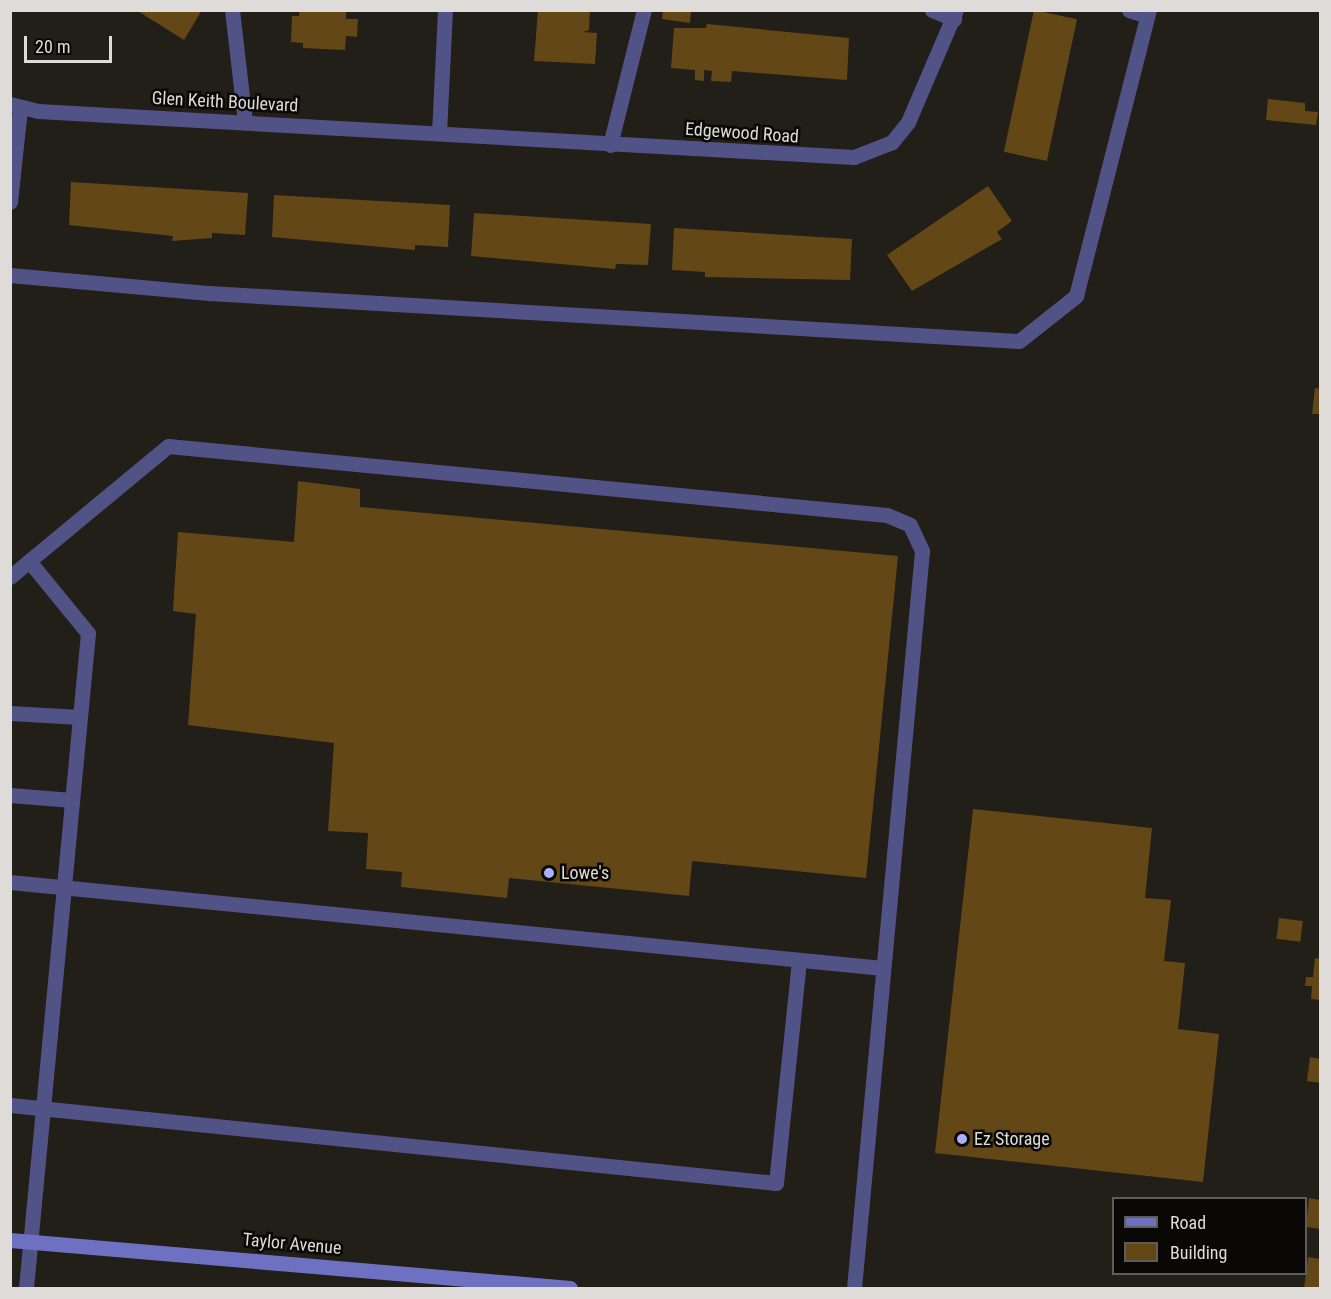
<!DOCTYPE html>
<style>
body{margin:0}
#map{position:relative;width:1331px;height:1299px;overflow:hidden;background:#221e18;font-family:"Roboto Condensed",sans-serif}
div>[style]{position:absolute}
.building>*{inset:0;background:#644717;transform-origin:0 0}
.service>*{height:15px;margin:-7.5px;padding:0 7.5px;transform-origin:7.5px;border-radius:7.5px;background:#515386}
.minor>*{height:15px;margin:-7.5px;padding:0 7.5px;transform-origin:7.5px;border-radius:7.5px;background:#515386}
.secondary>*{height:15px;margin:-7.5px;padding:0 7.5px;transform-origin:7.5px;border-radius:7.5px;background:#6e70c2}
.dots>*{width:16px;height:16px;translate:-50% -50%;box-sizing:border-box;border:3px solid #0a0806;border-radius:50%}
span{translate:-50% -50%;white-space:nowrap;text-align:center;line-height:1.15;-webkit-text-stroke:5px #0a0806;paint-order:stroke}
.street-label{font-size:18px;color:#dedbd8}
.poi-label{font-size:18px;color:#dedbd8}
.left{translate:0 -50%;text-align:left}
.frame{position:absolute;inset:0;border:12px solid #dedbd8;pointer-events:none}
.legend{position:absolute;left:1112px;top:1197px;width:195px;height:78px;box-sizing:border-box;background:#0a0806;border:2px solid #5f5c5a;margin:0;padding:8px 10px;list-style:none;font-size:18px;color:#dedbd8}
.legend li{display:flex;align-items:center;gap:12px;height:30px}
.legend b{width:30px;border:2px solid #5f5c5a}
.scale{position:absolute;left:24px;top:36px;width:88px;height:27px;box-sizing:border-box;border:3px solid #dedbd8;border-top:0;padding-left:8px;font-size:18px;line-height:21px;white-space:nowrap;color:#dedbd8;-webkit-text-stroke:4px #0a0806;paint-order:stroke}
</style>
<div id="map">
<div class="building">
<i style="clip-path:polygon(136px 10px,202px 10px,184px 40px)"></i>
<i style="clip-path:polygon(300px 10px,346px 10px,346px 19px,358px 19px,357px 37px,346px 36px,345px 50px,303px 48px,303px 43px,291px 42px,292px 16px,299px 16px)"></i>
<i style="clip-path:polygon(538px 10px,590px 10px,589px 30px,583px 32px,597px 33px,595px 64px,534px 61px)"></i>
<i style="clip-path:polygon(663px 10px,691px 10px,690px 23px,662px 19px)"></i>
<i style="left:1034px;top:10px;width:44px;height:145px;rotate:12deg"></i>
<i style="clip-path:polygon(707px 24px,849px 38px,847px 80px,732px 71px,731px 82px,711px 81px,712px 71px,704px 70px,704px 81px,695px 80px,695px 70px,671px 68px,674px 28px,706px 28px)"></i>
<i style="clip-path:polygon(1268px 99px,1305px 103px,1305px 111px,1318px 112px,1316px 125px,1266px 120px)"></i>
<i style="clip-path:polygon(71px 182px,248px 193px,245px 235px,212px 233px,212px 238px,172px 241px,173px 236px,69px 225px)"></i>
<i style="clip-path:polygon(988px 186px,1012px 221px,997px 232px,1002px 239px,912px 291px,887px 255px)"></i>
<i style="clip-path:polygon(274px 195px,450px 205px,448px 247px,415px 245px,415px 250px,272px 237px)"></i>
<i style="clip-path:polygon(474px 213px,651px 224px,648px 265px,616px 264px,615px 269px,471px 256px)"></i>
<i style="clip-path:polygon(674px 228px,852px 239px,850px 280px,705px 277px,705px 272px,672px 270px)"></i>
<i style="clip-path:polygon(1315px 388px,1320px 389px,1320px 414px,1312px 414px)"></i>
<i style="clip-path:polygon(298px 481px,360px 489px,360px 507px,898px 556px,866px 878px,692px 861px,689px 896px,509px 878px,507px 898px,401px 887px,402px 872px,366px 869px,368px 833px,328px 831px,334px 743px,188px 725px,196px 614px,173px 611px,178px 532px,294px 542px)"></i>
<i style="clip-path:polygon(973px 809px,1152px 828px,1145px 898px,1171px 900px,1164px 961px,1185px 963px,1178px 1029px,1219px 1034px,1203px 1182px,935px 1153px)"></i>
<i style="left:1279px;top:918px;width:24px;height:21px;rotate:7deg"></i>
<i style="clip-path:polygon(1315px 958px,1320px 959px,1320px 1000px,1311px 999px,1312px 986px,1305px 986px,1306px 977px,1313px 977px)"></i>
<i style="clip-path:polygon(1310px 1057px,1320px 1059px,1320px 1083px,1307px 1081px)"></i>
<i style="clip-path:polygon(1309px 1198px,1320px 1200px,1320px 1229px,1306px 1227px)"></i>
<i style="clip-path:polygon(1308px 1257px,1320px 1259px,1320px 1288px,1304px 1288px)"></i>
</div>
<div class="service">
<i style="left:232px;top:10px;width:113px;rotate:83.4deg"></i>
<i style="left:932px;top:10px;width:24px;rotate:22deg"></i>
<i style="left:1129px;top:10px;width:19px;rotate:18deg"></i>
<i style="left:610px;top:145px;width:139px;rotate:-75.9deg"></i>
<i style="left:10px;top:202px;width:94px;rotate:-83.9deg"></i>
<i style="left:10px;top:275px;width:200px;rotate:5.2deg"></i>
<i style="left:209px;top:293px;width:811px;rotate:3.39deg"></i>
<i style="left:1019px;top:341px;width:73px;rotate:-38.3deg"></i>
<i style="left:1076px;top:296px;width:295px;rotate:-75.7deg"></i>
<i style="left:29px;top:561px;width:180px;rotate:-39.6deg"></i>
<i style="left:168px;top:446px;width:722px;rotate:5.48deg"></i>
<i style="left:887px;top:515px;width:25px;rotate:23deg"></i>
<i style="left:910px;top:525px;width:29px;rotate:65deg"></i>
<i style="left:922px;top:551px;width:740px;rotate:95.27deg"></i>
<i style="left:10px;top:577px;width:25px;rotate:-40deg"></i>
<i style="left:29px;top:561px;width:93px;rotate:50.7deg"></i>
<i style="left:88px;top:633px;width:658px;rotate:95.41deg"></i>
<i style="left:10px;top:713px;width:70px;rotate:3.3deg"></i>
<i style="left:10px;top:795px;width:62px;rotate:4.6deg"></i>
<i style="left:10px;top:882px;width:877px;rotate:5.63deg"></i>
<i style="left:10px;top:1105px;width:770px;rotate:5.81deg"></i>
<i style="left:776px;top:1183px;width:224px;rotate:-84.1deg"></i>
</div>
<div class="minor">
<i style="left:10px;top:104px;width:29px;rotate:14deg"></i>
<i style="left:38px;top:111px;width:817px;rotate:3.23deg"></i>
<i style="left:854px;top:157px;width:41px;rotate:-21.5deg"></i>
<i style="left:892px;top:142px;width:26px;rotate:-51deg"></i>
<i style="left:908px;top:122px;width:122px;rotate:-66.8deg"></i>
<i style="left:439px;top:133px;width:123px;rotate:-87.2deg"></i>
</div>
<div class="secondary">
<i style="left:10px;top:1240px;width:562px;rotate:4.9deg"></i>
</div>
<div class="dots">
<i style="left:549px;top:873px;background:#abaffb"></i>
<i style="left:962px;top:1139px;background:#abaffb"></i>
</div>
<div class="street-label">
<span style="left:225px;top:102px;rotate:3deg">Glen Keith Boulevard</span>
<span style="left:742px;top:133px;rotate:4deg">Edgewood Road</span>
<span style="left:292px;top:1244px;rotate:5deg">Taylor Avenue</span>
</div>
<div class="poi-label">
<span class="left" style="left:561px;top:873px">Lowe's</span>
<span class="left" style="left:974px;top:1139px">Ez Storage</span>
</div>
<div class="frame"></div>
<ul class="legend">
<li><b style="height:8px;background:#6e70c2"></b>Road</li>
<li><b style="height:16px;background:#644717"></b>Building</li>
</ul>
<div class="scale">20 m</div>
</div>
